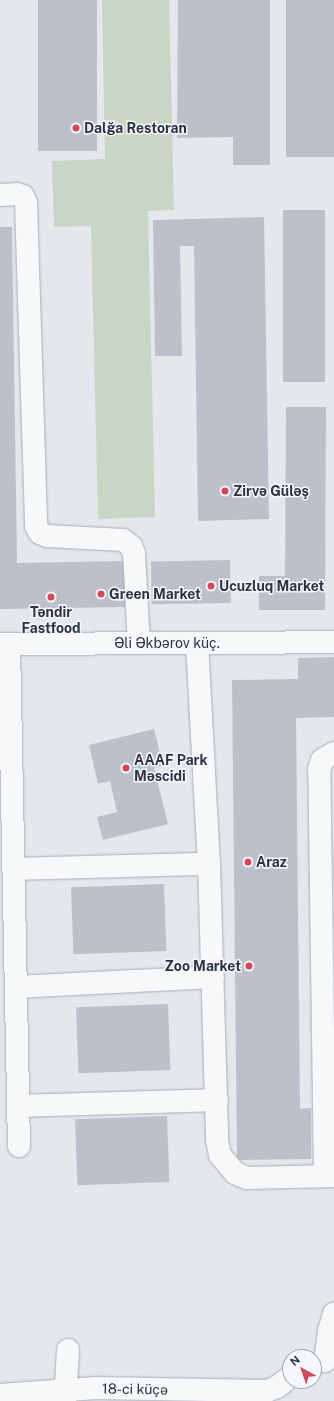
<!DOCTYPE html>
<meta charset="utf-8">
<style>
body{margin:0}
#map{position:relative;width:334px;height:1401px;overflow:hidden;background:#e4e7ec;font-family:"Public Sans",sans-serif}
div>[style]{position:absolute}
.green>*{inset:0;background:#c9d6c5}
.building>*{inset:0;background:#bbc0ca;transform-origin:0 0}
.roads{filter:drop-shadow(0 0 1px #a9aeb7) drop-shadow(0 0 1px #a9aeb7)}
.minor>*{height:22px;margin:-11px;padding:0 11px;transform-origin:11px;border-radius:11px;background:#f7f8fa}
.dots>*{width:11px;height:11px;translate:-50% -50%;box-sizing:border-box;border:2px solid #f4f6f9;border-radius:50%}
span{translate:-50% -50%;white-space:nowrap;text-align:center;line-height:1.15;-webkit-text-stroke:3px #f4f6f9;paint-order:stroke}
.poi-label{font-size:14px;color:#2b3445;font-weight:700}
.left{translate:0 -50%;text-align:left}
.right{translate:-100% -50%;text-align:right}
.street-label{font-size:14px;color:#2b3445}
.north{position:absolute;left:282px;top:1349px;width:40px;height:40px;box-sizing:border-box;background:#f4f6f9;border:1px solid #a4a8b1;border-radius:50%;rotate:320deg;font-size:11px;font-weight:700;line-height:16px;text-align:center;color:#2b3445}
.north::after{content:'';display:block;margin:auto;width:14px;height:18px;background:#d1495b;clip-path:polygon(50% 0,100% 100%,50% 72%,0 100%)}
</style>
<div id="map">
<div class="green">
<i style="clip-path:polygon(102px 0,169px 0,174px 210px,148px 211px,155px 517px,98px 519px,91px 226px,54px 227px,52px 161px,105px 159px)"></i>
</div>
<div class="building">
<i style="left:38px;top:0;width:59px;height:151px"></i>
<i style="clip-path:polygon(178px 0,270px 0,270px 165px,233px 165px,233px 137px,177px 138px)"></i>
<i style="left:286px;top:0;width:48px;height:157px"></i>
<i style="left:283px;top:210px;width:42px;height:172px"></i>
<i style="clip-path:polygon(264px 217px,269px 519px,198px 521px,194px 246px,180px 246px,182px 356px,155px 356px,153px 220px)"></i>
<i style="clip-path:polygon(0 227px,12px 227px,17px 563px,125px 561px,125px 607px,0 609px)"></i>
<i style="clip-path:polygon(286px 407px,326px 407px,325px 610px,259px 610px,259px 576px,285px 576px)"></i>
<i style="left:230px;top:560px;width:43px;height:79px;rotate:89deg"></i>
<i style="clip-path:polygon(334px 657px,334px 717px,296px 718px,300px 1109px,311px 1108px,311px 1159px,237px 1160px,232px 680px,298px 679px,298px 658px)"></i>
<i style="clip-path:polygon(154px 729px,163px 766px,154px 768px,168px 824px,103px 840px,97px 817px,117px 812px,110px 781px,98px 784px,89px 745px)"></i>
<i style="left:164px;top:884px;width:67px;height:93px;rotate:88deg"></i>
<i style="left:168px;top:1004px;width:66px;height:92px;rotate:88deg"></i>
<i style="left:167px;top:1116px;width:66px;height:92px;rotate:88deg"></i>
</div>
<div class="roads">
<div class="minor">
<i style="left:0;top:195px;width:17px;rotate:-3deg"></i>
<i style="left:17px;top:194px;width:6px;rotate:18deg"></i>
<i style="left:23px;top:196px;width:8px;rotate:67deg"></i>
<i style="left:26px;top:203px;width:323px;rotate:88.2deg"></i>
<i style="left:36px;top:526px;width:8px;rotate:60deg"></i>
<i style="left:40px;top:533px;width:8px;rotate:23deg"></i>
<i style="left:47px;top:536px;width:76px;rotate:3deg"></i>
<i style="left:123px;top:540px;width:10px;rotate:37deg"></i>
<i style="left:131px;top:546px;width:9px;rotate:69deg"></i>
<i style="left:134px;top:554px;width:89px;rotate:86.8deg"></i>
<i style="left:197px;top:643px;width:221px;rotate:86.9deg"></i>
<i style="left:209px;top:864px;width:276px;rotate:88.3deg"></i>
<i style="left:217px;top:1140px;width:15px;rotate:79deg"></i>
<i style="left:220px;top:1155px;width:23px;rotate:50deg"></i>
<i style="left:235px;top:1173px;width:13px;rotate:23deg"></i>
<i style="left:247px;top:1178px;width:87px;rotate:-1.3deg"></i>
<i style="left:0;top:644px;width:334px;rotate:-0.3deg"></i>
<i style="left:9px;top:644px;width:502px;rotate:88.86deg"></i>
<i style="left:13px;top:869px;width:196px;rotate:-1.5deg"></i>
<i style="left:16px;top:987px;width:197px;rotate:-2.9deg"></i>
<i style="left:19px;top:1106px;width:198px;rotate:-1.7deg"></i>
<i style="left:325px;top:1176px;width:406px;rotate:-90.8deg"></i>
<i style="left:319px;top:770px;width:10px;rotate:-73deg"></i>
<i style="left:322px;top:760px;width:14px;rotate:-30deg"></i>
<i style="left:325px;top:1361px;width:30px;rotate:-82deg"></i>
<i style="left:329px;top:1331px;width:18px;rotate:-74deg"></i>
<i style="left:0;top:1395px;width:96px;rotate:-4.2deg"></i>
<i style="left:96px;top:1388px;width:171px;rotate:1deg"></i>
<i style="left:267px;top:1391px;width:11px;rotate:-22deg"></i>
<i style="left:277px;top:1387px;width:16px;rotate:-38deg"></i>
<i style="left:65px;top:1401px;width:51px;rotate:-86.6deg"></i>
</div>
</div>
<div class="dots">
<i style="left:76px;top:128px;background:#d1495b"></i>
<i style="left:225px;top:491px;background:#d1495b"></i>
<i style="left:211px;top:586px;background:#d1495b"></i>
<i style="left:101px;top:594px;background:#d1495b"></i>
<i style="left:51px;top:597px;background:#d1495b"></i>
<i style="left:126px;top:768px;background:#d1495b"></i>
<i style="left:248px;top:862px;background:#d1495b"></i>
<i style="left:249px;top:966px;background:#d1495b"></i>
</div>
<div class="poi-label">
<span class="left" style="left:84px;top:128px">Dalğa Restoran</span>
<span class="left" style="left:233px;top:491px">Zirvə Güləş</span>
<span class="left" style="left:219px;top:586px">Ucuzluq Market</span>
<span class="left" style="left:109px;top:594px">Green Market</span>
<span style="left:51px;top:620px">Təndir<br>Fastfood</span>
<span class="left" style="left:134px;top:768px">AAAF Park<br>Məscidi</span>
<span class="left" style="left:256px;top:862px">Araz</span>
<span class="right" style="left:241px;top:966px">Zoo Market</span>
</div>
<div class="street-label">
<span style="left:167px;top:643px">Əli Əkbərov küç.</span>
<span style="left:135px;top:1389px;rotate:1deg">18-ci küçə</span>
</div>
<div class="north">N</div>
</div>
